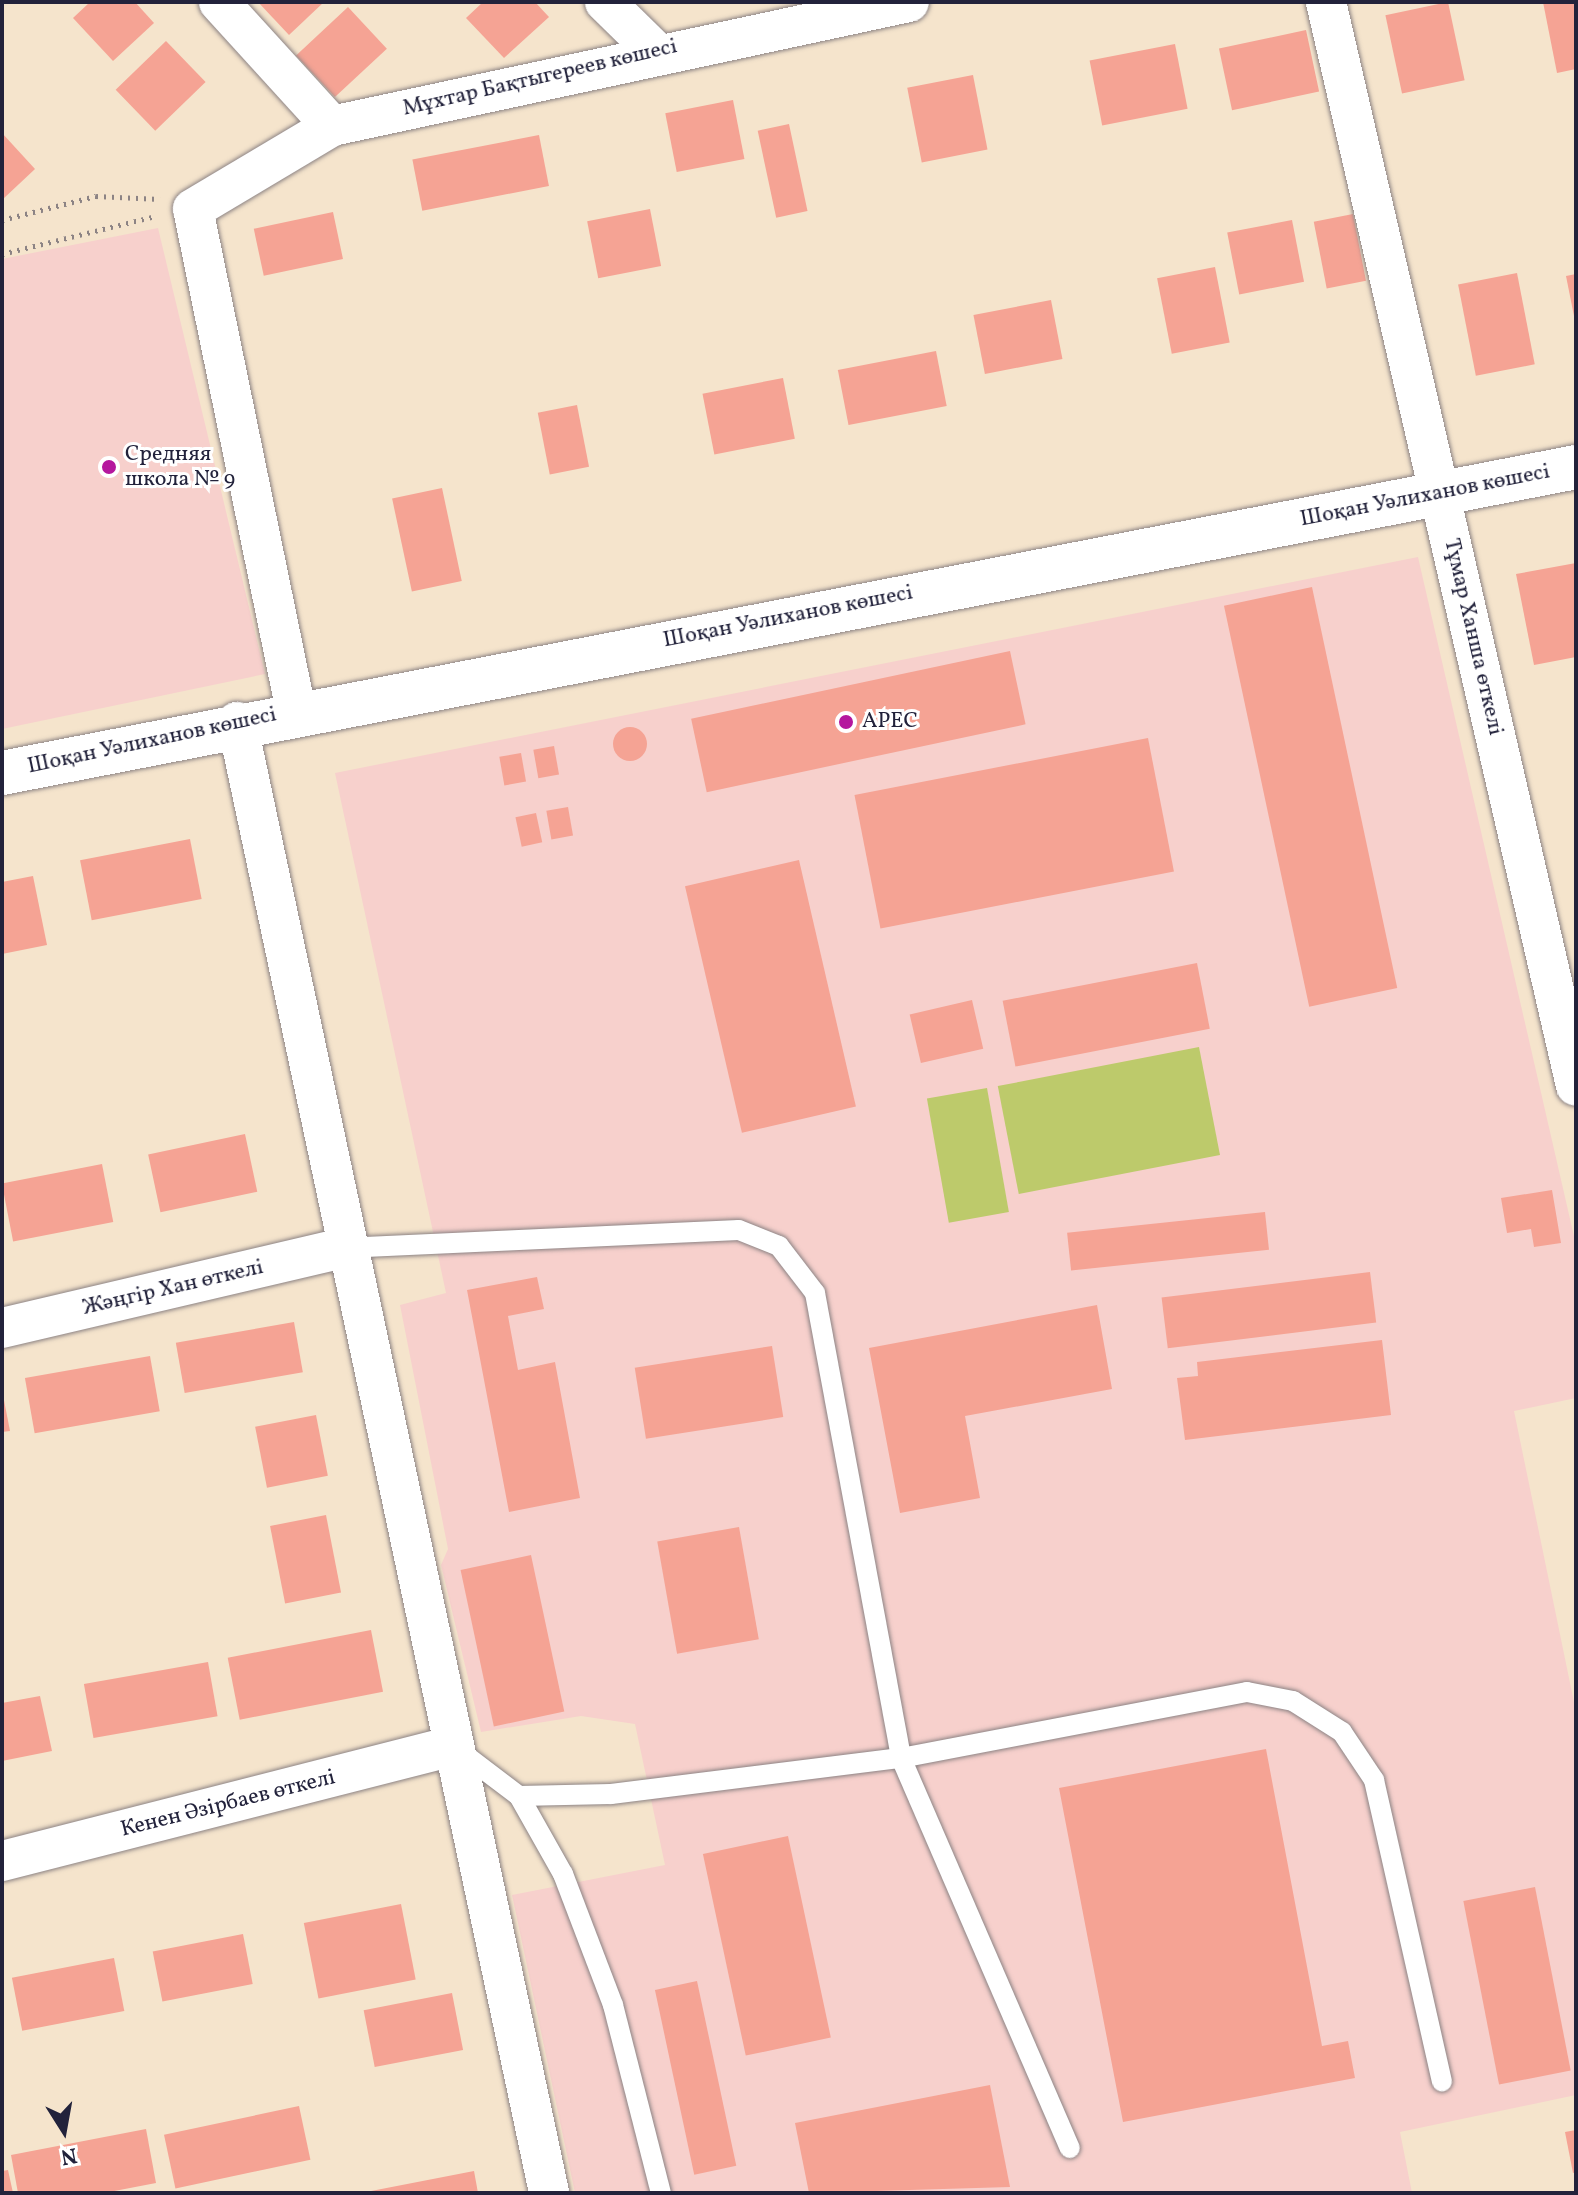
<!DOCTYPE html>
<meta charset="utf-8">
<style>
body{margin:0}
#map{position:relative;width:1578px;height:2195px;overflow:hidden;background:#f5e4cc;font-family:Vollkorn,serif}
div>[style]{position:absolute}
.built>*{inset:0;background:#f7d0cc}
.green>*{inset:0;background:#bdca6b;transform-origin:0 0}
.building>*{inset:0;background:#f5a394;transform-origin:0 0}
.round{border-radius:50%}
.path>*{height:5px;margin-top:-2.5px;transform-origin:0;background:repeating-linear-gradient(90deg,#8c8384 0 2px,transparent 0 8px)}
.roads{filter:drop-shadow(0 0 2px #8c8384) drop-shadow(0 0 2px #8c8384)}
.lane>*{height:20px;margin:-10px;padding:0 10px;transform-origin:10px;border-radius:10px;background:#fff}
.street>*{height:40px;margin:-20px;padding:0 20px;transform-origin:20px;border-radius:20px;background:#fff}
.secondary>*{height:44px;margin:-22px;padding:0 22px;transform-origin:22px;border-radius:22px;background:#fff}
.dots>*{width:22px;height:22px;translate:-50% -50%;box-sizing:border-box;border:4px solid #fff;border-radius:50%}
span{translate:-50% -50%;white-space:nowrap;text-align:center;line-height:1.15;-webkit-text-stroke:6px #fff;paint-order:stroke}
.street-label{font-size:22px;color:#22223b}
.poi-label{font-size:22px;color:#22223b}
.left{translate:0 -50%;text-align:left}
.frame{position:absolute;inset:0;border:4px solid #22223b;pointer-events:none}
.north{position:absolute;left:24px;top:2091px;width:80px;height:80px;-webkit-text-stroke:6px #fff;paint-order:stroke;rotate:169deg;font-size:22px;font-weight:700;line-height:32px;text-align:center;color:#22223b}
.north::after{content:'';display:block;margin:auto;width:28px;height:36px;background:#22223b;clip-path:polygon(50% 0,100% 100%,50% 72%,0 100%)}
</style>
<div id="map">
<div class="built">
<i style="clip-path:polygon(158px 228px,265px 674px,2px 729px,2px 259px)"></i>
<i style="clip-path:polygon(1418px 557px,1576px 1245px,1576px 1398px,1514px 1411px,1576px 1712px,1576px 2095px,1400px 2132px,1412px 2193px,575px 2193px,512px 1895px,665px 1865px,635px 1724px,581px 1716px,481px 1732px,441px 1565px,448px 1549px,400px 1305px,446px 1293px,335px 773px)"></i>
</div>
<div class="green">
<i style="left:1199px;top:1047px;width:110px;height:205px;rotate:79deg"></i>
<i style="left:987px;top:1088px;width:126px;height:61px;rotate:80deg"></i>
</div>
<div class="building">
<i style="clip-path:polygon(90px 2px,135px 2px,154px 23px,113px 61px,73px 18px)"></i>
<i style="clip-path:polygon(258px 2px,324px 2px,289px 35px)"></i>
<i style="clip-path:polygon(483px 2px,535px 2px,549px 17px,504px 58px,466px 18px)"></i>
<i style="left:1448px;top:2px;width:80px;height:64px;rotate:78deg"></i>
<i style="clip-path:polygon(1543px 2px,1576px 2px,1576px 69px,1557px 73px)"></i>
<i style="left:348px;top:7px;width:57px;height:71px;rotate:47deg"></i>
<i style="left:1306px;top:30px;width:63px;height:89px;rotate:78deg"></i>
<i style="left:166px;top:41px;width:57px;height:70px;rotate:46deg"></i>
<i style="left:1175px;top:44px;width:66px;height:87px;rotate:79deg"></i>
<i style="left:973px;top:75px;width:76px;height:67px;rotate:79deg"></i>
<i style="left:733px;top:100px;width:60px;height:69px;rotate:79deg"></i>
<i style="left:789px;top:124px;width:89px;height:32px;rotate:78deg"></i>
<i style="clip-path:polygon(2px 133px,35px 169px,2px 200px)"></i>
<i style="left:539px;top:135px;width:52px;height:129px;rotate:79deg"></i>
<i style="left:650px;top:209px;width:58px;height:64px;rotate:79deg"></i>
<i style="left:333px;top:212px;width:48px;height:81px;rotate:78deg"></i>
<i style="left:1353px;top:214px;width:68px;height:40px;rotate:79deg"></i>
<i style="left:1292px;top:220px;width:63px;height:66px;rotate:79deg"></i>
<i style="left:1215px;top:267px;width:77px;height:59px;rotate:79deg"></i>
<i style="left:1517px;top:273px;width:93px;height:60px;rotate:79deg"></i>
<i style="clip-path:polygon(1576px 274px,1576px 321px,1575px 321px,1566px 276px)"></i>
<i style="left:1051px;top:300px;width:60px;height:79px;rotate:79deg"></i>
<i style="left:936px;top:351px;width:56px;height:100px;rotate:79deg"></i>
<i style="left:783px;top:378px;width:62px;height:82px;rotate:79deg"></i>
<i style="left:577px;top:405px;width:63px;height:40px;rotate:79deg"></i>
<i style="left:442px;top:488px;width:95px;height:51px;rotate:78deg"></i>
<i style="clip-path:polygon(1576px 563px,1576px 657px,1534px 665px,1516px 574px)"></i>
<i style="left:1312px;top:587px;width:410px;height:90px;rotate:78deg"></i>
<i style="left:1010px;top:651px;width:75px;height:326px;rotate:78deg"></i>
<i class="round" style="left:613px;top:727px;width:34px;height:34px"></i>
<i style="left:1148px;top:738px;width:136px;height:299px;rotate:79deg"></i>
<i style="left:554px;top:746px;width:29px;height:21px;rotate:80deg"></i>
<i style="left:521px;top:753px;width:29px;height:22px;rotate:80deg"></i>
<i style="left:568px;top:807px;width:29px;height:22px;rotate:80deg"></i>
<i style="left:536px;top:813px;width:30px;height:21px;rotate:78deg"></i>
<i style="left:190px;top:839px;width:61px;height:112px;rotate:79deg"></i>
<i style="left:799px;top:860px;width:253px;height:117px;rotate:77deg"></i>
<i style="clip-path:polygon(33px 876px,47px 945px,2px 954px,2px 882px)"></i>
<i style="left:1197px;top:963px;width:67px;height:198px;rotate:79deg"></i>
<i style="left:972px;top:1000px;width:50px;height:64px;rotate:77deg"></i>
<i style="left:245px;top:1134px;width:59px;height:99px;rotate:78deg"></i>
<i style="left:102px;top:1164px;width:59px;height:102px;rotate:79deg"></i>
<i style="clip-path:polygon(1552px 1190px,1561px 1243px,1534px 1247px,1531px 1229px,1507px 1233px,1501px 1198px)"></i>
<i style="left:1265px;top:1212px;width:38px;height:199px;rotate:84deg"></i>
<i style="left:1370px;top:1272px;width:51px;height:210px;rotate:83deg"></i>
<i style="clip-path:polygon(537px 1277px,544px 1309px,508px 1316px,518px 1370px,555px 1362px,580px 1498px,509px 1512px,467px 1290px)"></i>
<i style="clip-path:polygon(1097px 1305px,1112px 1389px,965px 1416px,980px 1498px,900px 1513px,869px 1348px)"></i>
<i style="left:294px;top:1322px;width:51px;height:120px;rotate:80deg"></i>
<i style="clip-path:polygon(1382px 1340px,1391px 1415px,1185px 1440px,1177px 1378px,1198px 1376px,1197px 1362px)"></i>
<i style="left:772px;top:1346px;width:72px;height:139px;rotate:81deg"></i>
<i style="left:150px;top:1356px;width:56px;height:127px;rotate:80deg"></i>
<i style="clip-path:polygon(3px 1395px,10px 1431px,2px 1432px,2px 1396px)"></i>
<i style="left:316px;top:1415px;width:62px;height:62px;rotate:79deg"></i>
<i style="left:326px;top:1515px;width:79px;height:57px;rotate:79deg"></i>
<i style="left:739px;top:1527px;width:114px;height:83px;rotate:80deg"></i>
<i style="left:531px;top:1555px;width:160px;height:72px;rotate:78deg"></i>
<i style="left:371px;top:1630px;width:63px;height:146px;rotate:79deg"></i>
<i style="left:208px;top:1662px;width:55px;height:126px;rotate:80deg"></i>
<i style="clip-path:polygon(40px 1696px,52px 1751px,2px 1761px,2px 1703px)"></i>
<i style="clip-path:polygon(1266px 1749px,1322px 2046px,1348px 2041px,1355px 2078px,1123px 2122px,1059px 1788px)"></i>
<i style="left:788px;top:1836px;width:206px;height:87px;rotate:78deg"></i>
<i style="left:1535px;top:1887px;width:187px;height:73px;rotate:79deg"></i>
<i style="left:401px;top:1904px;width:77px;height:99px;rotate:79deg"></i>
<i style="left:243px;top:1934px;width:51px;height:92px;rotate:79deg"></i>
<i style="left:114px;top:1958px;width:54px;height:104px;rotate:79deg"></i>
<i style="left:697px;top:1981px;width:189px;height:43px;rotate:78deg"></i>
<i style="left:452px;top:1993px;width:58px;height:90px;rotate:79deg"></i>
<i style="clip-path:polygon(990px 2085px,1010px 2187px,809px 2193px,795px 2123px)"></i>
<i style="left:299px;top:2106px;width:55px;height:138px;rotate:78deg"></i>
<i style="clip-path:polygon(146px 2129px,156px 2183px,104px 2193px,18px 2193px,11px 2155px)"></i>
<i style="clip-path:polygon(1576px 2130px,1576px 2172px,1573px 2173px,1565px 2132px)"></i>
<i style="clip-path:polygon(8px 2170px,13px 2193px,2px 2193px,2px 2171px)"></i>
<i style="clip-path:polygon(474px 2171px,478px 2193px,366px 2193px,366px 2192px)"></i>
</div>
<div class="path">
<i style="left:2px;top:220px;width:97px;rotate:-14.3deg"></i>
<i style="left:96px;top:196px;width:64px;rotate:2.7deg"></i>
<i style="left:2px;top:254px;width:159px;rotate:-13.9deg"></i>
</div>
<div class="roads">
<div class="lane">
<i style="left:343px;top:1248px;width:396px;rotate:-2.6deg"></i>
<i style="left:739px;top:1230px;width:43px;rotate:21.8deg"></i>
<i style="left:779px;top:1246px;width:59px;rotate:52.5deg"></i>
<i style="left:815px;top:1293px;width:473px;rotate:79.5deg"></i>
<i style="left:901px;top:1758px;width:425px;rotate:66.6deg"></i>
<i style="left:457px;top:1749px;width:78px;rotate:37.2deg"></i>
<i style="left:519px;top:1796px;width:90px;rotate:60.6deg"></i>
<i style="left:563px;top:1874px;width:140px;rotate:69.1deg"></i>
<i style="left:613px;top:2005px;width:194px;rotate:75.7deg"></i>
<i style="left:519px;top:1796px;width:92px;rotate:-1.2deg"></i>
<i style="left:611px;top:1794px;width:292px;rotate:-7.1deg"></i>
<i style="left:901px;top:1758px;width:352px;rotate:-10.8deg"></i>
<i style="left:1247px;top:1692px;width:47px;rotate:11.1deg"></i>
<i style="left:1293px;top:1701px;width:58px;rotate:32.3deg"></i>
<i style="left:1342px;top:1732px;width:58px;rotate:56.3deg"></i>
<i style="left:1374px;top:1780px;width:309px;rotate:77.3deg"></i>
</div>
<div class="street">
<i style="left:219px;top:2px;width:168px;rotate:47.7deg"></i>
<i style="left:605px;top:2px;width:70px;rotate:44.4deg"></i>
<i style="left:1326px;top:2px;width:1112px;rotate:77.01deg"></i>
<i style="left:296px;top:711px;width:512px;rotate:-101.59deg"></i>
<i style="left:193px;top:209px;width:162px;rotate:-30.8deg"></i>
<i style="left:332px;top:126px;width:590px;rotate:-12.13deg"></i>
<i style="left:237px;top:722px;width:1504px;rotate:78.02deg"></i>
<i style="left:2px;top:1328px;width:350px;rotate:-13.2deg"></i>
<i style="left:2px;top:1861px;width:465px;rotate:-14.3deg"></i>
</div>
<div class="secondary">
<i style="left:2px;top:773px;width:1603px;rotate:-11deg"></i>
</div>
</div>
<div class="dots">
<i style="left:109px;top:467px;background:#b5179e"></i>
<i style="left:846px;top:722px;background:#b5179e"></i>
</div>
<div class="street-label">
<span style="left:540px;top:78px;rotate:-13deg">Мұхтар Бақтыгереев көшесі</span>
<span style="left:1425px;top:496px;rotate:-11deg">Шоқан Уәлиханов көшесі</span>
<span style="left:788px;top:617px;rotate:-11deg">Шоқан Уәлиханов көшесі</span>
<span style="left:1473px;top:637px;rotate:77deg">Тұмар Ханша өткелі</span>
<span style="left:152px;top:741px;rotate:-12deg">Шоқан Уәлиханов көшесі</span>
<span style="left:173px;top:1288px;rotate:-13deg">Жәңгір Хан өткелі</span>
<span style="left:228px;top:1804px;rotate:-14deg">Кенен Әзірбаев өткелі</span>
</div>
<div class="poi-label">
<span class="left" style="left:125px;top:467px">Средняя<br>школа № 9</span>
<span class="left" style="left:862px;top:722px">APEC</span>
</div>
<div class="frame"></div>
<div class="north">N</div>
</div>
